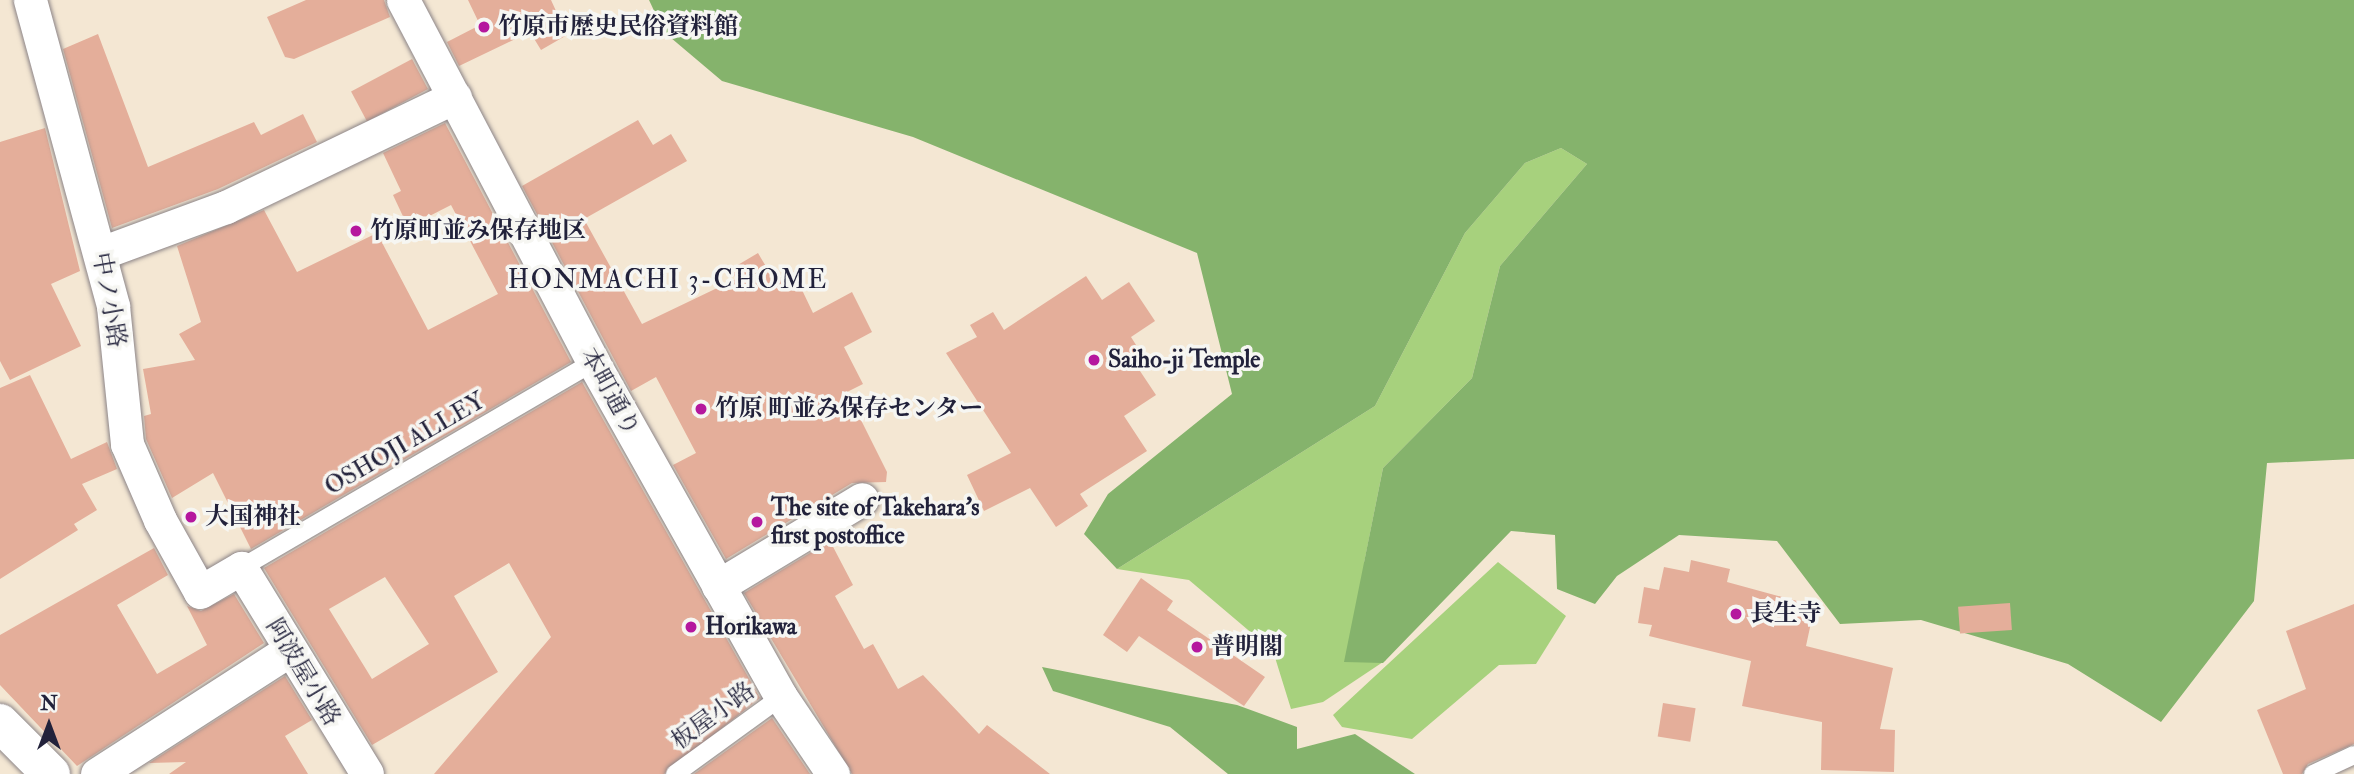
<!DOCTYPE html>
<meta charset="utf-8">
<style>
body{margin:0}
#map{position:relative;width:2354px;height:774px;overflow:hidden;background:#f4e7d3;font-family:"IM FELL Double Pica","Noto Serif JP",serif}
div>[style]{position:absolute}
.green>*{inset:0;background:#a7d17d}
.forest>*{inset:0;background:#85b36c}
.building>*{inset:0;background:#e4ae9a;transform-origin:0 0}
.roads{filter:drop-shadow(0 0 2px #8b8487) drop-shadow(0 0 2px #8b8487)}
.lane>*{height:18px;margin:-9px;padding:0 9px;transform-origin:9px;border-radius:9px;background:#fff}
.street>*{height:33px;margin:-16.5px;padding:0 16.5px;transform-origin:16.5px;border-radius:16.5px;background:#fff}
.secondary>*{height:38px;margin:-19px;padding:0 19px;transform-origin:19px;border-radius:19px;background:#fff}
.dots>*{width:19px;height:19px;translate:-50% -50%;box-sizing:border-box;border:4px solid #f6f6f2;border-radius:50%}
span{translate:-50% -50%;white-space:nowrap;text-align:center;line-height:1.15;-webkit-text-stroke:7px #f6f6f2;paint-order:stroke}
.poi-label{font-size:24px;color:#22223b;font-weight:700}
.left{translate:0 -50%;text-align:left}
.street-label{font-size:24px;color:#22223b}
.neighbourhood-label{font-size:26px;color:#22223b;letter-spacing:2px}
.north{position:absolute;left:14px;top:690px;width:70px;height:70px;-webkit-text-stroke:5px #f6f6f2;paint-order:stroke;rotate:0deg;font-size:19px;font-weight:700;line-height:28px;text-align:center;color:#22223b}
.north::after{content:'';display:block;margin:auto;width:24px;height:32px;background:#22223b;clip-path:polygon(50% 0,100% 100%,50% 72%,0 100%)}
</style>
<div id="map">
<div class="green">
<i style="clip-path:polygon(1561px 148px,1587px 164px,1500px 266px,1472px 378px,1383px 468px,1364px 563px,1386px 660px,1323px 702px,1291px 709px,1273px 651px,1189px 580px,1117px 569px,1375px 406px,1465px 233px,1525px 163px)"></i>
<i style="clip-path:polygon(1498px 562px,1566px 616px,1536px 664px,1499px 665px,1412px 739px,1342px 727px,1333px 715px)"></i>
</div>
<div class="forest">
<i style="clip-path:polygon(649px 0,2354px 0,2354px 459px,2267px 463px,2254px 601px,2161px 722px,2068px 664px,1921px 620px,1840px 624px,1777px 541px,1679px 535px,1617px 576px,1595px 604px,1557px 589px,1555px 535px,1511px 531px,1383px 663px,1344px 662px,1383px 468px,1472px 378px,1500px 266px,1587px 164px,1561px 148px,1525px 163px,1465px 233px,1375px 406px,1117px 569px,1084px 534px,1108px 494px,1232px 394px,1197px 253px,913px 137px,722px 81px,664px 32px)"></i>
<i style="clip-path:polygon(1042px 667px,1237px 705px,1297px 727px,1297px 749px,1355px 734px,1415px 774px,1228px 774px,1170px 727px,1053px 691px)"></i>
</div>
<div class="building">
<i style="clip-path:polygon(306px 0,384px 0,390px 17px,294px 59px,285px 57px,267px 17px)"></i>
<i style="clip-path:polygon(468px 0,551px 0,567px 35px,541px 50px,530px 32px,459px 66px,447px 42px,480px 25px)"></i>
<i style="clip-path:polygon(98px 34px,148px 167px,254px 122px,261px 135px,303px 114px,317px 142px,218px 189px,112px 228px,63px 49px)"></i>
<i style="left:412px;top:59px;width:34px;height:69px;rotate:62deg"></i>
<i style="clip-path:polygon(638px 120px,653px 145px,671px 134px,687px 161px,584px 219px,642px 324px,736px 279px,731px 269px,758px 253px,774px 280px,793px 271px,813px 313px,852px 292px,872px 332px,844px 347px,863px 384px,847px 392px,887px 472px,886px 482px,852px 483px,726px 559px,673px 465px,696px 453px,656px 377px,631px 391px,522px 186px)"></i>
<i style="clip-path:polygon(445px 123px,571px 362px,251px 549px,213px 473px,172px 498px,146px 439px,144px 416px,151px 414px,143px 369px,195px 360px,179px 334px,201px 322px,177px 246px,264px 210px,297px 272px,377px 233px,428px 330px,498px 294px,451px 205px,408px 227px,393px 195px,401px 191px,383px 153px)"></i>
<i style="clip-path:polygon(45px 128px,80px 271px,51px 284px,81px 346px,10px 380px,0 361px,0 142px)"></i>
<i style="clip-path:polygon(1086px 276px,1102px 300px,1129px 282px,1155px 321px,1131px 337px,1143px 356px,1134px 362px,1156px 395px,1124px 416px,1147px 451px,1080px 494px,1088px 506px,1056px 527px,1030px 488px,984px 511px,967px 475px,1011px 453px,946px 353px,977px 337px,970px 325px,993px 312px,1004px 330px)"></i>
<i style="clip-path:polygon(30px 375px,71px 459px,107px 442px,117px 469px,82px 484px,97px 510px,74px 524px,78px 530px,0 579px,0 388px)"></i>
<i style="clip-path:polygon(evenodd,582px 382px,760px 698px,664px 774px,434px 774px,551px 637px,509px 563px,454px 596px,498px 672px,372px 745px,264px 568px,582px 382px,385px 577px,429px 644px,372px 679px,329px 609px,385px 577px)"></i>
<i style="clip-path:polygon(830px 541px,853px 585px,835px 596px,864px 649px,873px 644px,898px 689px,923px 675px,979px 734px,987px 725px,1050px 774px,852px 774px,744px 593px)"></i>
<i style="clip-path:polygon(154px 548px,168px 575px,117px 605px,157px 674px,207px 645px,187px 606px,201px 611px,234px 594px,264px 643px,77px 766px,0 685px,0 635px)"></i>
<i style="clip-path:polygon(1691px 560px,1730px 569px,1727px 582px,1797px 601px,1794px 614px,1812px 618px,1806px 646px,1893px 668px,1880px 729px,1895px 730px,1894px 772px,1821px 770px,1822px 722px,1742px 706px,1751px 661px,1649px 636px,1652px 625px,1638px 623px,1644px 587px,1659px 590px,1664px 567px,1689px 572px)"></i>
<i style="clip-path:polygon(1141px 578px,1173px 601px,1167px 610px,1265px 677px,1244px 706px,1139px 636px,1127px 652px,1103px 635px)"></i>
<i style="left:2010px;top:603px;width:27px;height:52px;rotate:86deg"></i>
<i style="clip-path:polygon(2354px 604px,2354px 744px,2308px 764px,2302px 774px,2283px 774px,2257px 710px,2306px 689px,2286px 631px)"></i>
<i style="clip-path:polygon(285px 676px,312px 720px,285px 736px,308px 774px,169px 774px,186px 762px,149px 763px)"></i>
<i style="left:1663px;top:703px;width:33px;height:34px;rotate:9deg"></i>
<i style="clip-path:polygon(772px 718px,810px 774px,694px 774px)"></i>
</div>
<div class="roads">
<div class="lane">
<i style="left:241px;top:568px;width:408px;rotate:-30.3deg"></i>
<i style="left:675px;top:774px;width:131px;rotate:-36deg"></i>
<i style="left:2313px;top:774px;width:45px;rotate:-24.9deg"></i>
</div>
<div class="street">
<i style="left:30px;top:0;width:317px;rotate:74.8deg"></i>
<i style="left:113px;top:306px;width:139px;rotate:84.2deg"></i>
<i style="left:127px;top:444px;width:83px;rotate:66.5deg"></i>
<i style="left:160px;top:520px;width:82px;rotate:60.9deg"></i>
<i style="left:200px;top:592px;width:48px;rotate:-30.3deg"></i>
<i style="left:241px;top:568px;width:241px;rotate:58.5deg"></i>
<i style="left:403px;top:0;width:409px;rotate:62.3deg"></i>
<i style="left:593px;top:362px;width:384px;rotate:60.7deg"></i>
<i style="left:781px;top:697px;width:93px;rotate:56deg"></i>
<i style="left:101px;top:253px;width:133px;rotate:-20.2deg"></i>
<i style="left:226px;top:207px;width:254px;rotate:-25.7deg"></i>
<i style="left:718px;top:586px;width:168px;rotate:-31.1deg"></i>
<i style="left:97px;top:774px;width:227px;rotate:-32.8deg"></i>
</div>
<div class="secondary">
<i style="left:0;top:723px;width:72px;rotate:45deg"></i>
</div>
</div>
<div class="dots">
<i style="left:484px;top:27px;background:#b5179e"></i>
<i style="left:356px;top:231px;background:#b5179e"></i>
<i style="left:1094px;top:360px;background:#b5179e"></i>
<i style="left:701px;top:409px;background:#b5179e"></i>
<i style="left:191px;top:517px;background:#b5179e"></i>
<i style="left:757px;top:522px;background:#b5179e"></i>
<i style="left:1736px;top:614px;background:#b5179e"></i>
<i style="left:691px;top:627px;background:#b5179e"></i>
<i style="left:1197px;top:647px;background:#b5179e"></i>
</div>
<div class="poi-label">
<span class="left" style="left:498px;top:27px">竹原市歴史民俗資料館</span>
<span class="left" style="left:370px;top:231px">竹原町並み保存地区</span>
<span class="left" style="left:1108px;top:360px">Saiho-ji Temple</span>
<span class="left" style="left:715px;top:409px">竹原 町並み保存センター</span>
<span class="left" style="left:771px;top:522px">The site of Takehara's<br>first postoffice</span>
<span class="left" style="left:205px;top:517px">大国神社</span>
<span class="left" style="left:1750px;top:614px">長生寺</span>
<span class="left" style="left:705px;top:627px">Horikawa</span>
<span class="left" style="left:1211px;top:647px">普明閣</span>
</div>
<div class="street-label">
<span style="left:109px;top:300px;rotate:80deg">中ノ小路</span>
<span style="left:610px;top:392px;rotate:61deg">本町通り</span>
<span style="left:405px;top:444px;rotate:-30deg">OSHOJI ALLEY</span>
<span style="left:303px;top:672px;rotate:59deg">阿波屋小路</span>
<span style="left:713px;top:716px;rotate:-36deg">板屋小路</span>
</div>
<div class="neighbourhood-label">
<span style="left:668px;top:281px">HONMACHI 3-CHOME</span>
</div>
<div class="north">N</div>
</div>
